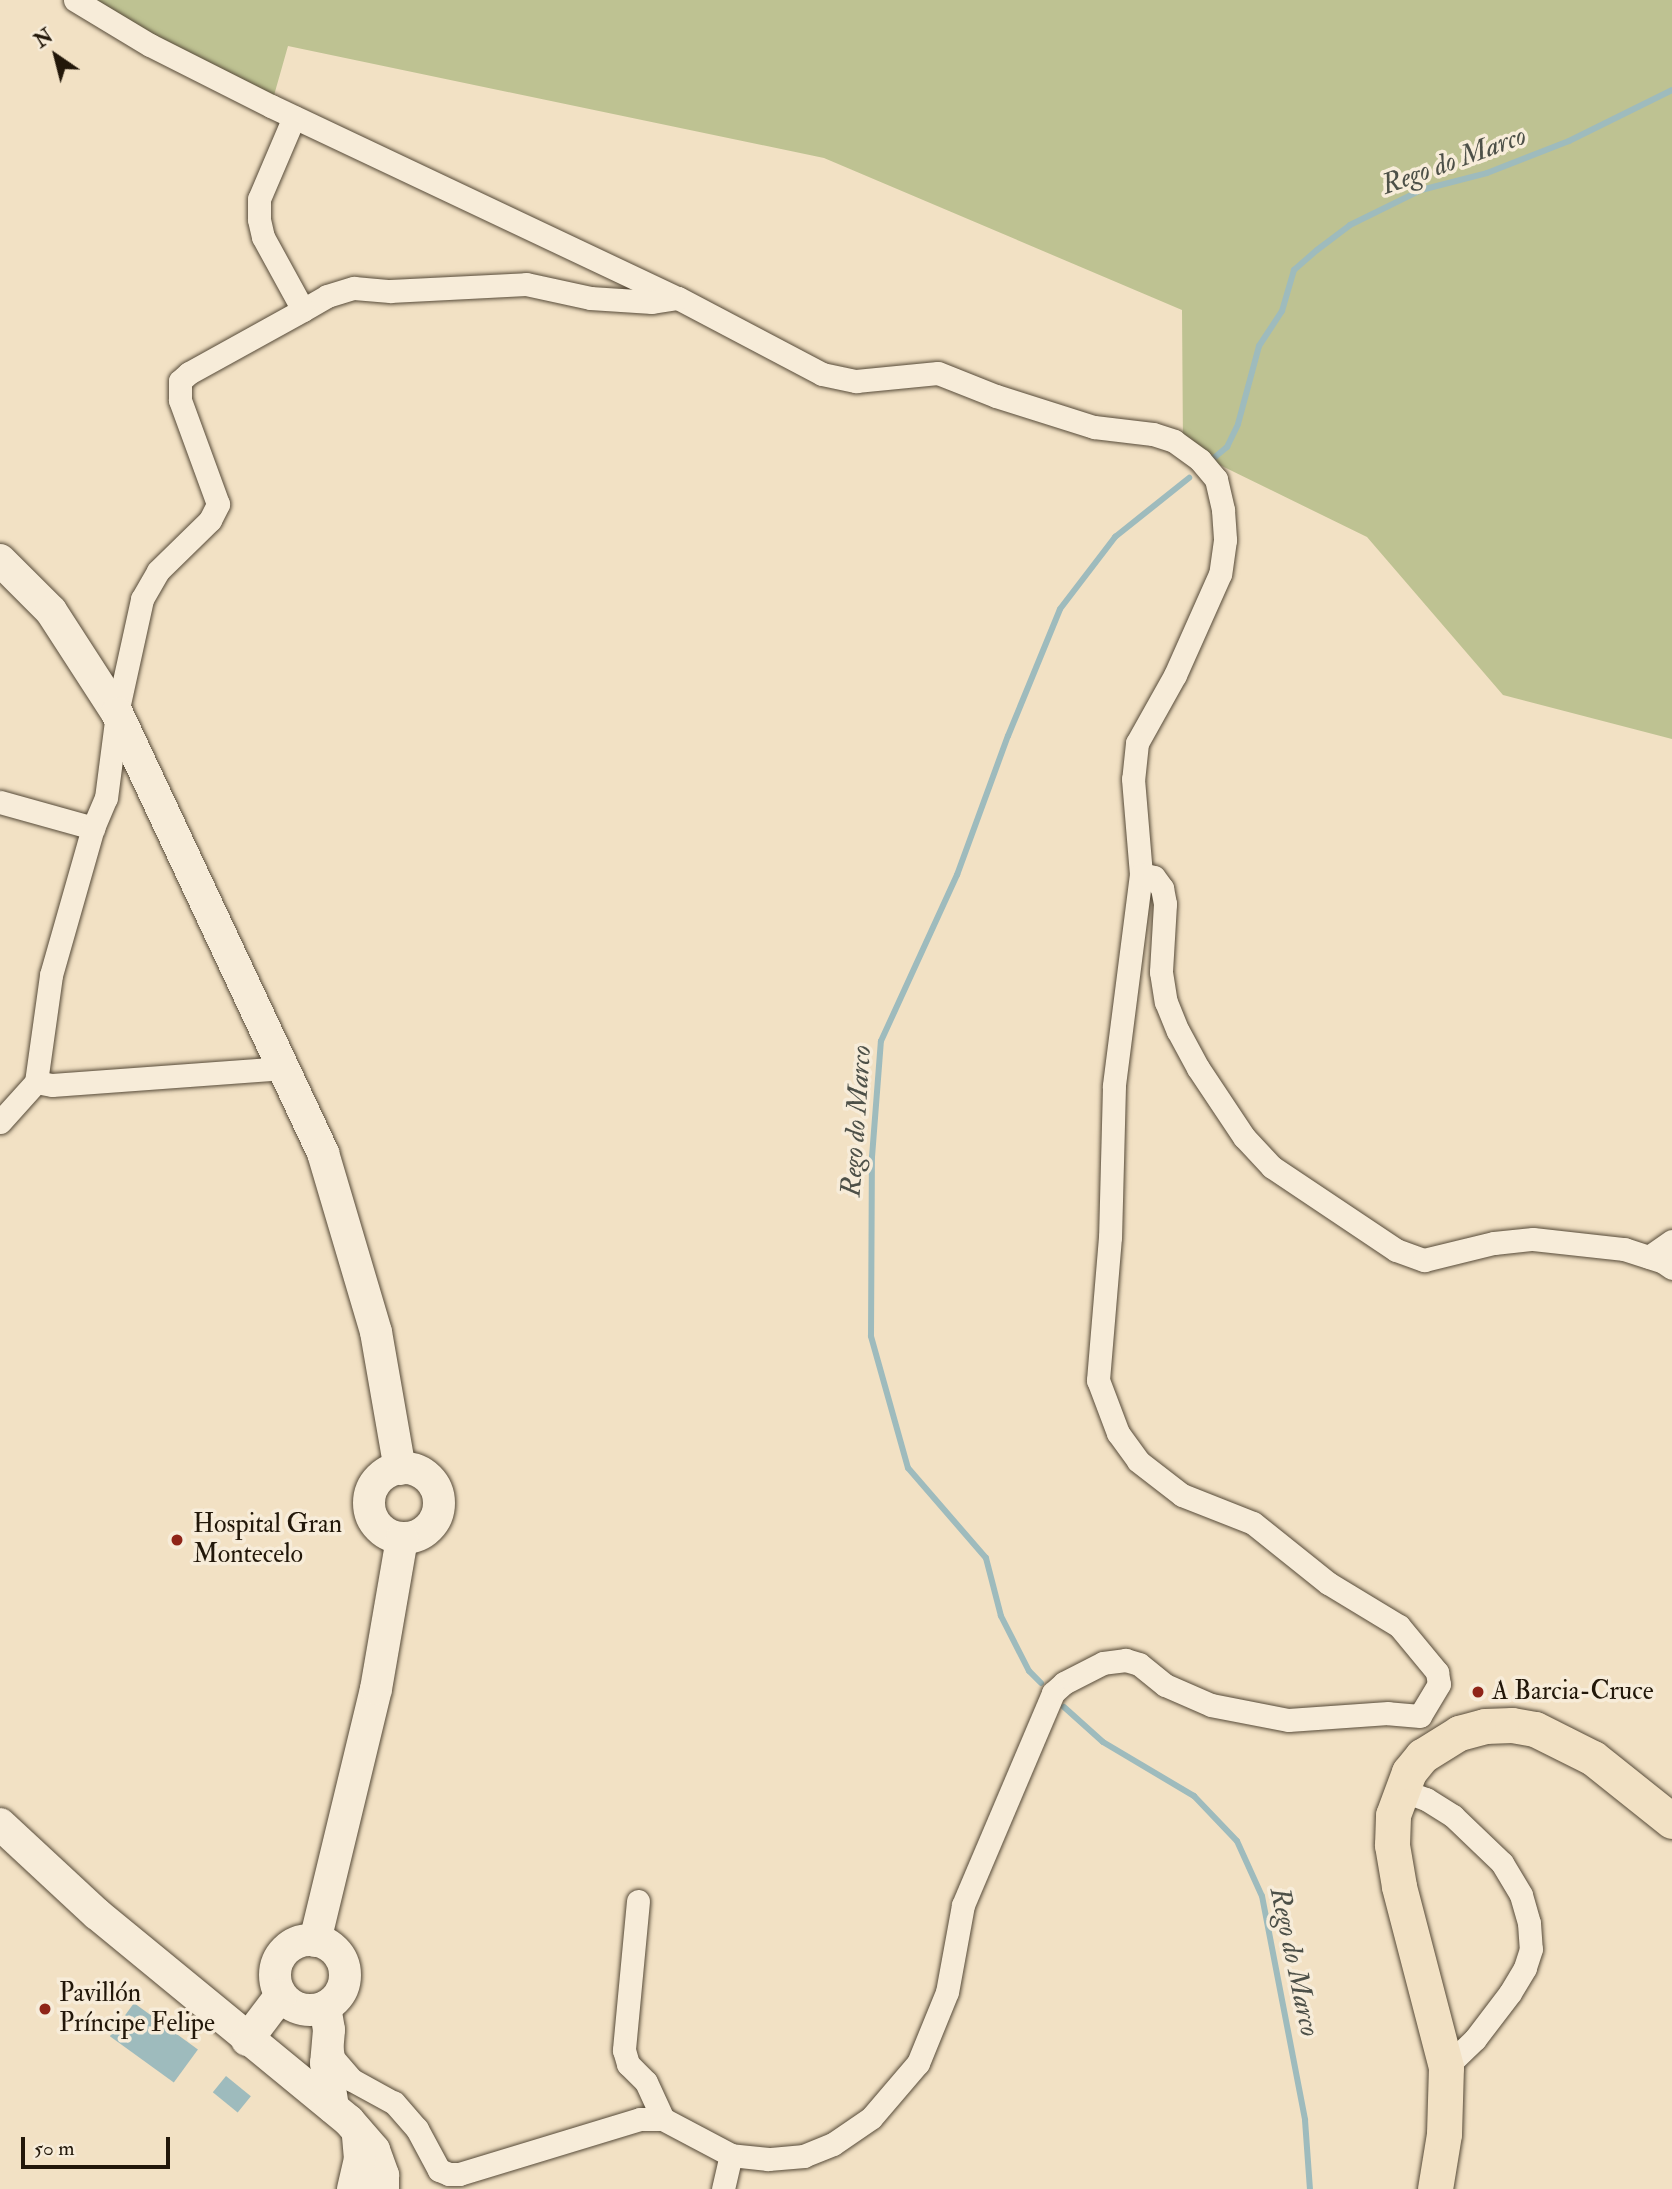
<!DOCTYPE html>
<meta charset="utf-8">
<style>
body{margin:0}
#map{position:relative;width:1672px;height:2189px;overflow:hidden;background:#f2e1c4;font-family:"IM FELL Double Pica",serif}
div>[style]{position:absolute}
.green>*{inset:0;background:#bec292}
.water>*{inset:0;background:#9ebbbd;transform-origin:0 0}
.stream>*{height:6px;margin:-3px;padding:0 3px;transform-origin:3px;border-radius:3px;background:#9ebbbd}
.roads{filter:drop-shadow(0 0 2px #564a38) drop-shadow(0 0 2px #564a38)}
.street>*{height:23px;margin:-11.5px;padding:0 11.5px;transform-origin:11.5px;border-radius:11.5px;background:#f7ecd9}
.secondary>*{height:32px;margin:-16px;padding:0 16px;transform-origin:16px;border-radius:16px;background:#f7ecd9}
.secondary>.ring{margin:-16px;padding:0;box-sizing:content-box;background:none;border:32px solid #f7ecd9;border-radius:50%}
.primary>*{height:35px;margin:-17.5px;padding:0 17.5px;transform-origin:17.5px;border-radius:17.5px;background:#f2e1c4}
.dots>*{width:19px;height:19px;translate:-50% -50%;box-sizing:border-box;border:4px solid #f7ecd9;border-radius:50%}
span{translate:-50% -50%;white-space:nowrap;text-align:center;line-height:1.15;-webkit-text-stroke:7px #f7ecd9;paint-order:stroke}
.poi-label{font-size:26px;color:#221709}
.left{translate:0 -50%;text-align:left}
.water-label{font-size:28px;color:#4d5048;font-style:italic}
.north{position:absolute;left:21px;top:21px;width:70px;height:70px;-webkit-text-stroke:5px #f7ecd9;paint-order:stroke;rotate:325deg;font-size:19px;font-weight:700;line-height:28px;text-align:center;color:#221709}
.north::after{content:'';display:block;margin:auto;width:24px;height:32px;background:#221709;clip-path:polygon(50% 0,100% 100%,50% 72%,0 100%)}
.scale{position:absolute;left:21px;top:2137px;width:149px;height:32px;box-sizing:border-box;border:4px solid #221709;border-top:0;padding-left:9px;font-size:21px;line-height:24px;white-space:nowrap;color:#221709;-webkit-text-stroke:5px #f7ecd9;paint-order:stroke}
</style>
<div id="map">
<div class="green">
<i style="clip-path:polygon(75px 0,1672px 0,1672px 739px,1503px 695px,1367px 537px,1183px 447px,1182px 310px,824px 158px,288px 46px,271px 106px)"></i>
</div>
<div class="water">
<i style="left:134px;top:2003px;width:79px;height:41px;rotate:36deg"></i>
<i style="left:226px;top:2076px;width:32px;height:21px;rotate:39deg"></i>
</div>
<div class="stream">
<i style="left:1215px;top:457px;width:16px;rotate:-40deg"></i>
<i style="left:1227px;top:447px;width:25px;rotate:-64deg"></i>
<i style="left:1238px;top:424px;width:81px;rotate:-74.9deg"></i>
<i style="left:1259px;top:346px;width:42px;rotate:-56.7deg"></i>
<i style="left:1282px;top:311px;width:43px;rotate:-73.7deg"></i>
<i style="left:1294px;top:270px;width:30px;rotate:-41deg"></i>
<i style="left:1317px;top:250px;width:41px;rotate:-37.1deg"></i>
<i style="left:1350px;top:225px;width:79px;rotate:-26.2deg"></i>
<i style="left:1421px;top:190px;width:68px;rotate:-14.4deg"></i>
<i style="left:1487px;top:173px;width:88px;rotate:-21.3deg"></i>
<i style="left:1569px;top:141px;width:115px;rotate:-26.3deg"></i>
<i style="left:1041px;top:1683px;width:17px;rotate:-135deg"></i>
<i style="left:1029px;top:1671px;width:62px;rotate:-117deg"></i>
<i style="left:1001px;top:1616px;width:60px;rotate:-104.5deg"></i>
<i style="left:986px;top:1558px;width:119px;rotate:-130.9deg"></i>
<i style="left:908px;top:1468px;width:137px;rotate:-105.7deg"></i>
<i style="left:871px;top:1336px;width:179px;rotate:-89.7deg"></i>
<i style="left:872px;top:1157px;width:116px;rotate:-85.6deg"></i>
<i style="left:881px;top:1041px;width:183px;rotate:-65.4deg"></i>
<i style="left:957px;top:875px;width:148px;rotate:-69.9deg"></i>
<i style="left:1008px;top:736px;width:137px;rotate:-67.7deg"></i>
<i style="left:1060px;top:609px;width:91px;rotate:-52.6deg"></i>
<i style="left:1115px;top:537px;width:95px;rotate:-38.6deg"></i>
<i style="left:1064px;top:1707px;width:52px;rotate:41.9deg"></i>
<i style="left:1103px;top:1742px;width:106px;rotate:30.7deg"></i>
<i style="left:1194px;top:1796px;width:62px;rotate:46.3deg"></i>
<i style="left:1237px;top:1841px;width:60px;rotate:65.6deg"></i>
<i style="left:1262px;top:1896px;width:228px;rotate:79.1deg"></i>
<i style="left:1305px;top:2120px;width:69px;rotate:85.9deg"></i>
</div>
<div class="roads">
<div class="street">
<i style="left:75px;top:0;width:87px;rotate:31deg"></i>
<i style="left:150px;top:45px;width:136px;rotate:26.8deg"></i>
<i style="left:271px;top:106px;width:450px;rotate:25.3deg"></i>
<i style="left:678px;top:298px;width:163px;rotate:27.8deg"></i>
<i style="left:822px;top:374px;width:35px;rotate:12deg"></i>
<i style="left:856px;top:381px;width:82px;rotate:-5.6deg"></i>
<i style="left:938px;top:373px;width:62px;rotate:21.6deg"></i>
<i style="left:996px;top:396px;width:103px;rotate:17.6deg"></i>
<i style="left:1094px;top:427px;width:59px;rotate:6.8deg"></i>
<i style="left:1153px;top:434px;width:22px;rotate:18deg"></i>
<i style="left:1174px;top:441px;width:32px;rotate:36deg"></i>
<i style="left:1200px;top:460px;width:25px;rotate:50deg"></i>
<i style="left:1216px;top:479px;width:32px;rotate:77deg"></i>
<i style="left:1223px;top:510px;width:30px;rotate:86deg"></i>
<i style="left:1225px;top:540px;width:34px;rotate:98deg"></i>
<i style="left:1220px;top:574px;width:111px;rotate:114deg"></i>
<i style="left:1175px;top:675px;width:78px;rotate:119.2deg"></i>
<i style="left:1137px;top:743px;width:36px;rotate:96deg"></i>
<i style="left:1133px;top:779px;width:95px;rotate:85.2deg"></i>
<i style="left:1141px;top:874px;width:214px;rotate:97.3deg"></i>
<i style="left:1114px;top:1086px;width:151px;rotate:91.5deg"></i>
<i style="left:1110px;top:1237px;width:144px;rotate:94.8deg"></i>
<i style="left:1098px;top:1380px;width:57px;rotate:69.3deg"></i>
<i style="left:1118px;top:1433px;width:34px;rotate:54deg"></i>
<i style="left:1138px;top:1461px;width:56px;rotate:37.7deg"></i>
<i style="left:1182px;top:1495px;width:76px;rotate:21.5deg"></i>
<i style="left:1253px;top:1523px;width:96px;rotate:38.7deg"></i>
<i style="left:1328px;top:1583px;width:83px;rotate:31.2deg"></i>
<i style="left:1399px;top:1626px;width:60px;rotate:50.4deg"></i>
<i style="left:1437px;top:1672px;width:12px;rotate:81deg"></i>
<i style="left:1439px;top:1684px;width:37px;rotate:121deg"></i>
<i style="left:1420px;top:1716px;width:32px;rotate:-175deg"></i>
<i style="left:1388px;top:1713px;width:100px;rotate:176deg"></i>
<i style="left:1288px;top:1720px;width:78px;rotate:-169deg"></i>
<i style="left:1211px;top:1705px;width:50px;rotate:-156.5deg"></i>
<i style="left:1165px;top:1685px;width:33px;rotate:-141deg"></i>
<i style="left:1139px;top:1664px;width:14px;rotate:-163deg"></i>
<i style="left:1126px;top:1660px;width:23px;rotate:173deg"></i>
<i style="left:1103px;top:1663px;width:44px;rotate:152.9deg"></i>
<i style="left:1064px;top:1683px;width:15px;rotate:138deg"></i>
<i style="left:1053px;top:1693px;width:230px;rotate:113deg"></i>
<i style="left:963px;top:1905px;width:88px;rotate:100.4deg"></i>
<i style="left:947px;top:1992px;width:77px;rotate:112.2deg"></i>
<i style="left:918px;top:2063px;width:72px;rotate:130.5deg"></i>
<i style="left:871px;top:2118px;width:46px;rotate:145.6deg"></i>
<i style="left:833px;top:2144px;width:31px;rotate:158deg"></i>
<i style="left:804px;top:2156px;width:36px;rotate:175deg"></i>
<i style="left:768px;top:2159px;width:37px;rotate:-174deg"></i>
<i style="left:731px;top:2155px;width:77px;rotate:-152.1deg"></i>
<i style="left:663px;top:2119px;width:23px;rotate:180deg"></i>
<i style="left:640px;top:2119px;width:189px;rotate:163.1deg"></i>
<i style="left:459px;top:2174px;width:10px;rotate:180deg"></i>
<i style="left:449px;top:2174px;width:11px;rotate:-158deg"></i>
<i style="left:439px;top:2170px;width:47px;rotate:-118.2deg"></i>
<i style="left:417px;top:2129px;width:35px;rotate:-131deg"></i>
<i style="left:394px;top:2103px;width:48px;rotate:-151.3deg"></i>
<i style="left:352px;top:2080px;width:29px;rotate:-131deg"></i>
<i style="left:333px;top:2058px;width:14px;rotate:-98deg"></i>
<i style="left:303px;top:310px;width:28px;rotate:-30deg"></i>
<i style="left:327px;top:296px;width:28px;rotate:-17deg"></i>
<i style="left:354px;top:288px;width:36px;rotate:5deg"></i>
<i style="left:390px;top:291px;width:136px;rotate:-2.9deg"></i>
<i style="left:526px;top:284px;width:66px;rotate:12.3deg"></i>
<i style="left:590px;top:298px;width:62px;rotate:3.7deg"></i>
<i style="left:652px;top:302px;width:26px;rotate:-9deg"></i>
<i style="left:0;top:802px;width:97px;rotate:15.6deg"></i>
<i style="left:1141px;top:874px;width:13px;rotate:13deg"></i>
<i style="left:1154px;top:877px;width:14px;rotate:54deg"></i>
<i style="left:1162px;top:888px;width:16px;rotate:79deg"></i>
<i style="left:1165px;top:904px;width:68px;rotate:93.4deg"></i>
<i style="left:1161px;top:972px;width:30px;rotate:81deg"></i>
<i style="left:1166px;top:1002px;width:31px;rotate:68deg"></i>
<i style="left:1178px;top:1031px;width:42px;rotate:61.6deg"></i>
<i style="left:1198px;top:1068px;width:83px;rotate:56.3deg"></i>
<i style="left:1244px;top:1137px;width:41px;rotate:47deg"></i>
<i style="left:1272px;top:1167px;width:149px;rotate:33.8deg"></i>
<i style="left:1396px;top:1250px;width:30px;rotate:20deg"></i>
<i style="left:1424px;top:1260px;width:72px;rotate:-13.7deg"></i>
<i style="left:1494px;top:1243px;width:39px;rotate:-6deg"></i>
<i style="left:1533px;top:1239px;width:92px;rotate:6.3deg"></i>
<i style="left:1624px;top:1249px;width:40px;rotate:18deg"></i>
<i style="left:1662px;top:1261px;width:12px;rotate:35deg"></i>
<i style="left:36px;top:1082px;width:16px;rotate:11deg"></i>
<i style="left:52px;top:1085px;width:233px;rotate:-4.2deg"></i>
<i style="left:0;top:1122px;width:54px;rotate:-48deg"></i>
<i style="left:36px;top:1082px;width:108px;rotate:-82deg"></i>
<i style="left:51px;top:975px;width:153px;rotate:-74.1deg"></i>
<i style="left:93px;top:828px;width:33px;rotate:-67deg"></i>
<i style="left:106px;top:798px;width:86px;rotate:-82.6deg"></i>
<i style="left:117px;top:713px;width:117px;rotate:-77.6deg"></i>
<i style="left:142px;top:599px;width:32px;rotate:-60deg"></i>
<i style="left:158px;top:571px;width:73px;rotate:-44.4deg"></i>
<i style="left:210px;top:520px;width:18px;rotate:-63deg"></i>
<i style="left:218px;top:504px;width:111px;rotate:-110.1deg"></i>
<i style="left:180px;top:400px;width:19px;rotate:-90deg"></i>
<i style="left:180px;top:381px;width:12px;rotate:-42deg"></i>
<i style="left:189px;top:373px;width:130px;rotate:-28.9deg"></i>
<i style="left:303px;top:310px;width:83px;rotate:-118.7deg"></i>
<i style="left:263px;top:237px;width:18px;rotate:-103deg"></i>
<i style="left:259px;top:219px;width:20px;rotate:-90deg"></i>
<i style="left:259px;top:199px;width:89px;rotate:-66.9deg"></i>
<i style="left:1649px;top:1257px;width:28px;rotate:-35deg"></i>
<i style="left:1401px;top:1790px;width:27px;rotate:20deg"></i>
<i style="left:1426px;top:1799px;width:32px;rotate:32deg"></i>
<i style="left:1453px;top:1816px;width:68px;rotate:43.8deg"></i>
<i style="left:1502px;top:1863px;width:37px;rotate:59deg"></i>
<i style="left:1521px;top:1895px;width:29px;rotate:74deg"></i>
<i style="left:1529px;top:1923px;width:26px;rotate:86deg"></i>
<i style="left:1531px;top:1949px;width:20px;rotate:108deg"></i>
<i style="left:1525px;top:1968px;width:29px;rotate:121deg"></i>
<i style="left:1510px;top:1993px;width:58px;rotate:127.3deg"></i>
<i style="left:1475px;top:2039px;width:40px;rotate:136deg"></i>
<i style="left:638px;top:1901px;width:150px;rotate:95.4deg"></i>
<i style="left:624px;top:2050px;width:15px;rotate:74deg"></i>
<i style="left:628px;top:2064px;width:25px;rotate:45deg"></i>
<i style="left:646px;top:2082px;width:41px;rotate:65.3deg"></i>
<i style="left:723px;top:2189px;width:35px;rotate:-77deg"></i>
</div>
<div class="secondary">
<i style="left:0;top:560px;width:72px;rotate:45deg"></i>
<i style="left:51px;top:611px;width:121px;rotate:57.1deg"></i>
<i style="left:117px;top:713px;width:486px;rotate:64.9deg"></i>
<i style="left:323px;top:1153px;width:187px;rotate:73.5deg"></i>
<i style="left:376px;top:1332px;width:139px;rotate:80.1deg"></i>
<i class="ring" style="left:369px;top:1468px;width:38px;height:38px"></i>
<i style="left:0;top:1824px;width:132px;rotate:42.9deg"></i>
<i style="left:97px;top:1914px;width:326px;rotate:39.4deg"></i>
<i style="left:349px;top:2121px;width:38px;rotate:49deg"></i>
<i style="left:374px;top:2150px;width:27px;rotate:70deg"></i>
<i style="left:383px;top:2175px;width:14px;rotate:90deg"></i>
<i class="ring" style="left:275px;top:1940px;width:38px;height:38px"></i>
<i style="left:315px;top:1941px;width:259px;rotate:-76.4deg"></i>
<i style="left:376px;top:1689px;width:153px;rotate:-80.2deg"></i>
<i style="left:325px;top:2007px;width:23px;rotate:80deg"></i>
<i style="left:329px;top:2030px;width:33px;rotate:95deg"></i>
<i style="left:326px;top:2063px;width:45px;rotate:81deg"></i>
<i style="left:247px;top:2040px;width:56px;rotate:-52.9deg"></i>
<i style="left:353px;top:2189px;width:31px;rotate:-77deg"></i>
<i style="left:360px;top:2159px;width:24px;rotate:-95deg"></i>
</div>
<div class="primary">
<i style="left:1435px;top:2189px;width:56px;rotate:-80.7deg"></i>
<i style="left:1444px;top:2134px;width:67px;rotate:-88.3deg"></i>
<i style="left:1446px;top:2067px;width:187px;rotate:-104.6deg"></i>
<i style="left:1399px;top:1886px;width:42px;rotate:-99.7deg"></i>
<i style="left:1392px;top:1845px;width:30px;rotate:-88deg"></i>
<i style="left:1393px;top:1815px;width:46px;rotate:-69.6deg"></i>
<i style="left:1409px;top:1772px;width:21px;rotate:-51deg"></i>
<i style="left:1422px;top:1756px;width:44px;rotate:-31.9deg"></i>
<i style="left:1459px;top:1733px;width:27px;rotate:-15deg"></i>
<i style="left:1485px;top:1726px;width:27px;rotate:-2deg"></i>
<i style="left:1512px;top:1725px;width:23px;rotate:10deg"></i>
<i style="left:1535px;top:1729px;width:65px;rotate:26.6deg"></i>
<i style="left:1593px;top:1758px;width:101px;rotate:38.6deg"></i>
</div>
</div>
<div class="dots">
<i style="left:177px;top:1540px;background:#8f2418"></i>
<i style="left:1478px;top:1692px;background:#8f2418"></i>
<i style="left:45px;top:2009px;background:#8f2418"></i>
</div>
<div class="poi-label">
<span class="left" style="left:193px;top:1540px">Hospital Gran<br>Montecelo</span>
<span class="left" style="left:1492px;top:1692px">A Barcia-Cruce</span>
<span class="left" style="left:59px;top:2009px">Pavillón<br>Príncipe Felipe</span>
</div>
<div class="water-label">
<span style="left:1454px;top:161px;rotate:-20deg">Rego do Marco</span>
<span style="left:857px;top:1121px;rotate:-86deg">Rego do Marco</span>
<span style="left:1294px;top:1962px;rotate:78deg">Rego do Marco</span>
</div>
<div class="north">N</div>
<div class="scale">50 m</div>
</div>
